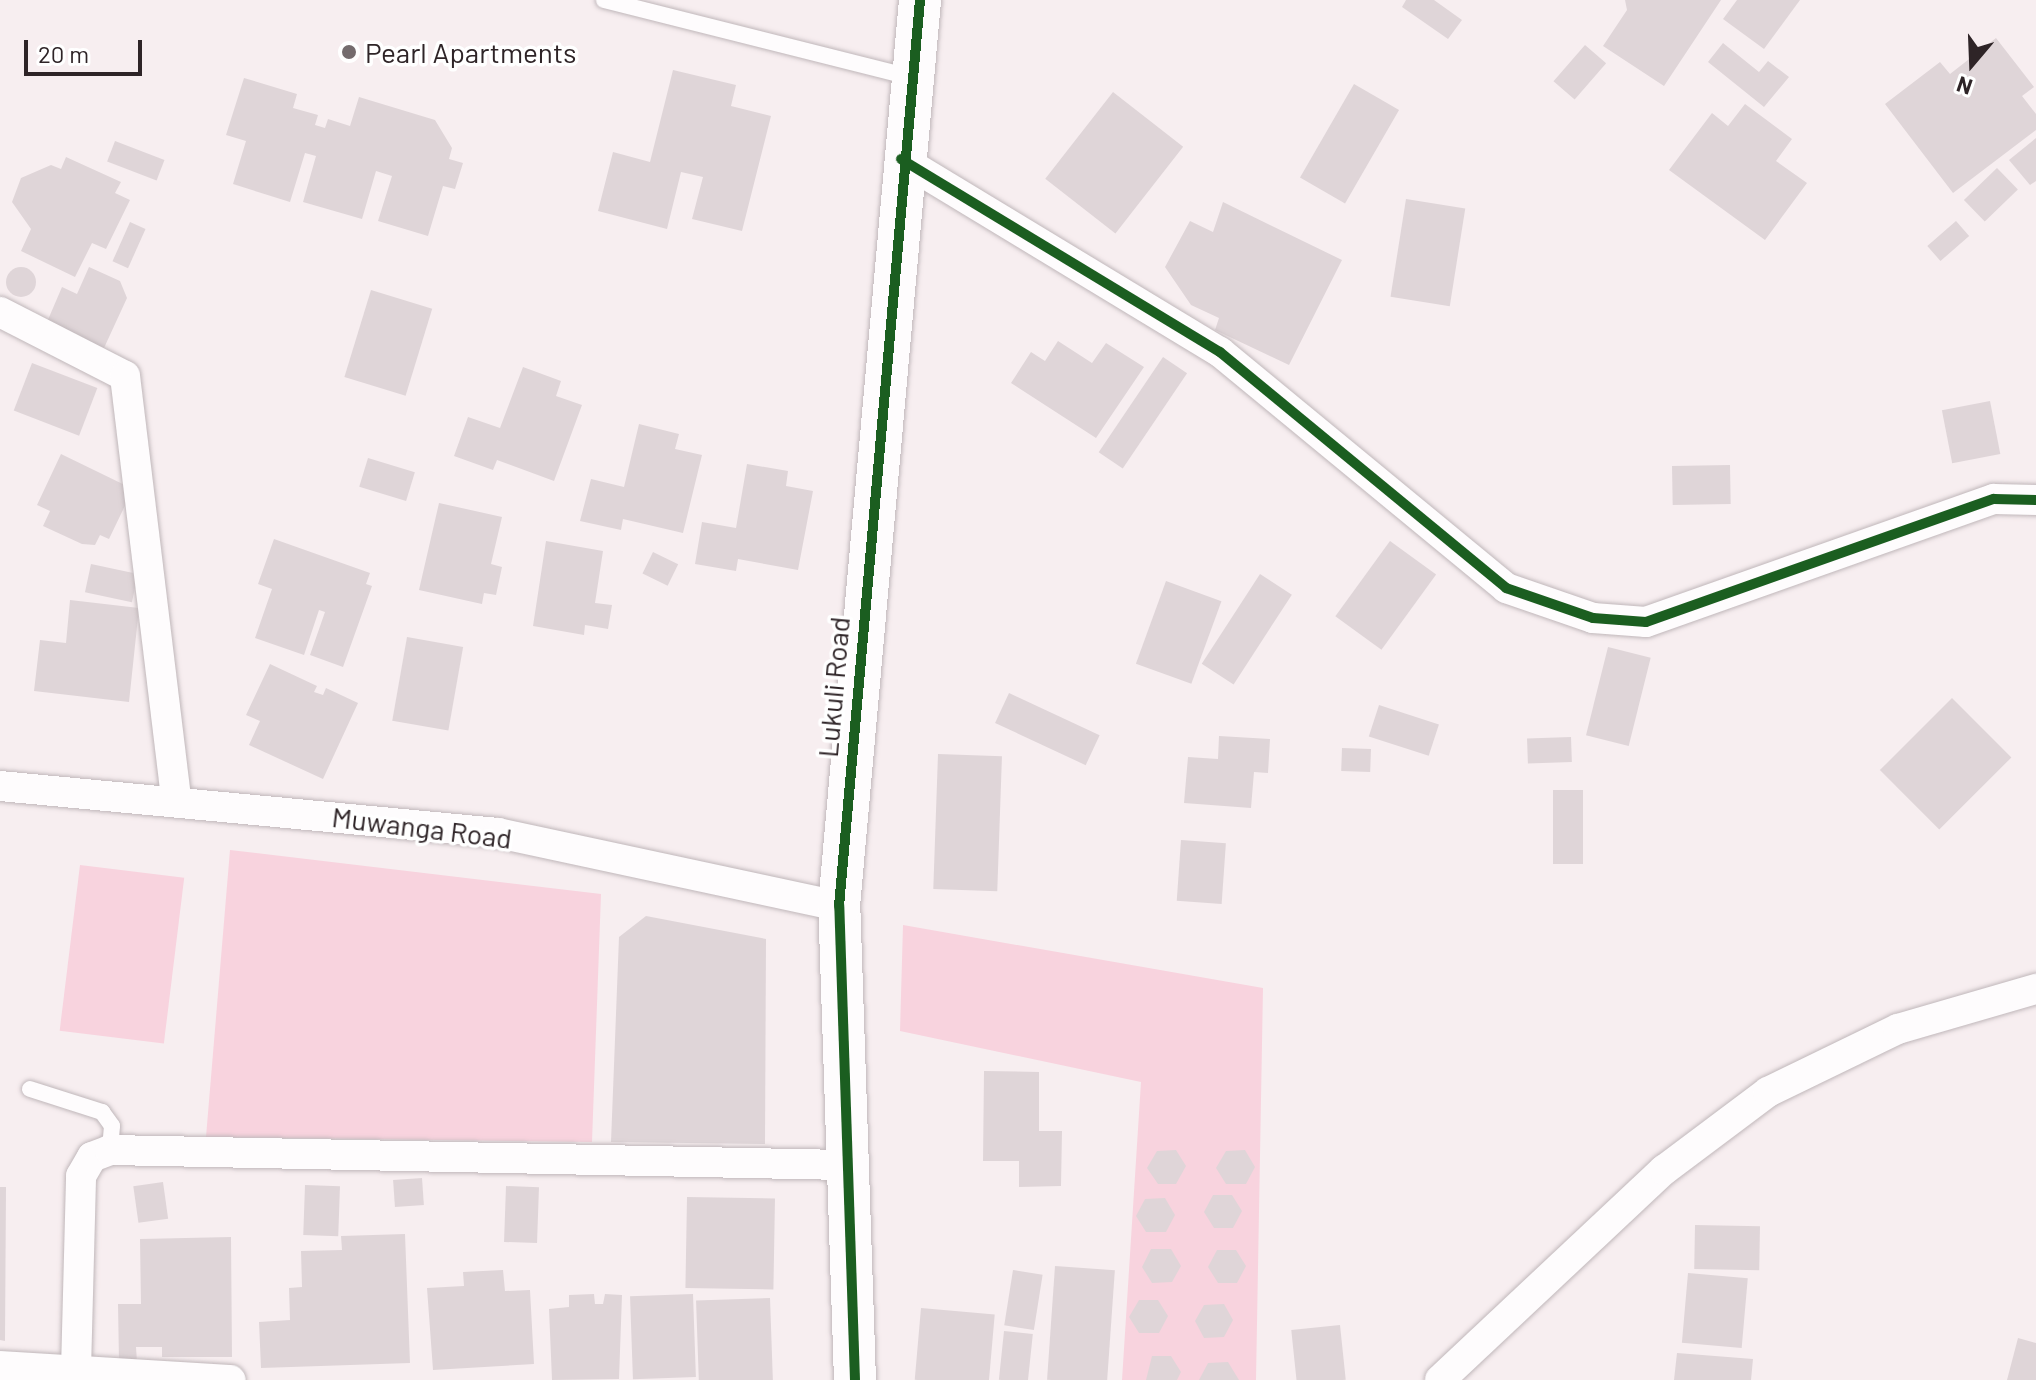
<!DOCTYPE html>
<style>
body{margin:0}
#map{position:relative;width:2036px;height:1380px;overflow:hidden;background:#f7eef0;font-family:Barlow,sans-serif}
div>[style]{position:absolute}
.green>*{inset:0;background:#f8d3de;transform-origin:0 0}
.building>*{inset:0;background:#dfd5d8;transform-origin:0 0}
.round{border-radius:50%}
.roads{filter:drop-shadow(0 0 2px #c0b7ba) drop-shadow(0 0 2px #c0b7ba)}
.lane>*{height:16px;margin:-8px;padding:0 8px;transform-origin:8px;border-radius:8px;background:#fefcfd}
.street>*{height:30px;margin:-15px;padding:0 15px;transform-origin:15px;border-radius:15px;background:#fefcfd}
.secondary>*{height:42px;margin:-21px;padding:0 21px;transform-origin:21px;border-radius:21px;background:#fefcfd}
.cycleway>*{height:10px;margin:-5px;padding:0 5px;transform-origin:5px;border-radius:5px;background:#1b5e20}
.dots>*{width:22px;height:22px;translate:-50% -50%;box-sizing:border-box;border:4px solid #fff;border-radius:50%}
span{translate:-50% -50%;white-space:nowrap;text-align:center;line-height:1.15;-webkit-text-stroke:7px #fff;paint-order:stroke}
.poi-label{font-size:28px;color:#2e2427}
.left{translate:0 -50%;text-align:left}
.street-label{font-size:28px;color:#2e2427}
.north{position:absolute;left:1932px;top:24px;width:80px;height:80px;-webkit-text-stroke:6px #fff;paint-order:stroke;rotate:199deg;font-size:22px;font-weight:700;line-height:32px;text-align:center;color:#2e2427}
.north::after{content:'';display:block;margin:auto;width:28px;height:36px;background:#2e2427;clip-path:polygon(50% 0,100% 100%,50% 72%,0 100%)}
.scale{position:absolute;left:24px;top:40px;width:118px;height:36px;box-sizing:border-box;border:4px solid #2e2427;border-top:0;padding-left:10px;font-size:24px;line-height:28px;white-space:nowrap;color:#2e2427;-webkit-text-stroke:6px #fff;paint-order:stroke}
</style>
<div id="map">
<div class="green">
<i style="clip-path:polygon(230px 850px,601px 894px,592px 1142px,206px 1137px)"></i>
<i style="left:80px;top:865px;width:105px;height:167px;rotate:7deg"></i>
<i style="clip-path:polygon(903px 925px,1263px 988px,1256px 1380px,1122px 1380px,1141px 1082px,900px 1031px)"></i>
</div>
<div class="building">
<i style="clip-path:polygon(1406px 0,1434px 0,1462px 20px,1448px 39px,1402px 7px)"></i>
<i style="clip-path:polygon(1625px 0,1721px 0,1664px 86px,1603px 46px,1627px 10px)"></i>
<i style="clip-path:polygon(1737px 0,1800px 0,1764px 49px,1723px 19px)"></i>
<i style="clip-path:polygon(1996px 38px,2034px 87px,2022px 96px,2036px 114px,2036px 130px,1953px 193px,1885px 104px,1940px 62px,1950px 74px)"></i>
<i style="clip-path:polygon(1723px 43px,1759px 72px,1768px 61px,1789px 77px,1764px 107px,1708px 62px)"></i>
<i style="left:1585px;top:45px;width:28px;height:48px;rotate:41deg"></i>
<i style="clip-path:polygon(673px 70px,736px 85px,731px 106px,771px 116px,742px 231px,692px 219px,703px 177px,681px 172px,667px 229px,598px 211px,613px 152px,650px 162px)"></i>
<i style="clip-path:polygon(244px 78px,297px 94px,293px 108px,318px 115px,315px 125px,325px 128px,328px 119px,350px 126px,359px 97px,435px 120px,452px 148px,449px 159px,463px 163px,455px 189px,443px 186px,428px 236px,378px 221px,392px 176px,376px 171px,362px 219px,303px 202px,316px 156px,305px 153px,290px 202px,233px 184px,246px 141px,226px 135px)"></i>
<i style="left:1354px;top:84px;width:52px;height:108px;rotate:30deg"></i>
<i style="left:1113px;top:92px;width:89px;height:110px;rotate:38deg"></i>
<i style="clip-path:polygon(1745px 104px,1792px 139px,1776px 161px,1807px 183px,1765px 240px,1669px 170px,1712px 113px,1728px 126px)"></i>
<i style="clip-path:polygon(2036px 138px,2036px 181px,2030px 185px,2009px 160px)"></i>
<i style="left:115px;top:141px;width:53px;height:22px;rotate:21deg"></i>
<i style="clip-path:polygon(66px 157px,121px 182px,115px 193px,130px 200px,106px 249px,92px 243px,75px 277px,21px 251px,31px 229px,12px 202px,21px 178px,51px 165px,61px 169px)"></i>
<i style="left:1997px;top:168px;width:30px;height:46px;rotate:46deg"></i>
<i style="left:1406px;top:199px;width:60px;height:99px;rotate:9deg"></i>
<i style="clip-path:polygon(1223px 202px,1342px 260px,1289px 365px,1215px 330px,1219px 318px,1191px 305px,1165px 267px,1190px 221px,1213px 232px)"></i>
<i style="left:1956px;top:221px;width:20px;height:38px;rotate:49deg"></i>
<i style="left:130px;top:222px;width:17px;height:43px;rotate:24deg"></i>
<i class="round" style="left:6px;top:267px;width:30px;height:30px"></i>
<i style="clip-path:polygon(89px 267px,120px 281px,127px 298px,104px 348px,47px 322px,62px 287px,77px 294px)"></i>
<i style="left:371px;top:290px;width:64px;height:91px;rotate:17deg"></i>
<i style="clip-path:polygon(1058px 341px,1092px 363px,1106px 343px,1144px 367px,1096px 438px,1011px 383px,1031px 352px,1045px 361px)"></i>
<i style="left:1163px;top:357px;width:29px;height:115px;rotate:34deg"></i>
<i style="left:32px;top:363px;width:70px;height:51px;rotate:21deg"></i>
<i style="clip-path:polygon(523px 367px,561px 381px,556px 396px,582px 405px,554px 481px,497px 460px,493px 470px,454px 456px,468px 417px,500px 428px)"></i>
<i style="left:1990px;top:401px;width:54px;height:49px;rotate:79deg"></i>
<i style="clip-path:polygon(639px 424px,679px 434px,675px 449px,702px 455px,683px 533px,623px 519px,621px 530px,580px 521px,591px 479px,624px 487px)"></i>
<i style="clip-path:polygon(61px 454px,133px 489px,109px 539px,100px 535px,95px 545px,82px 544px,43px 526px,50px 511px,37px 505px)"></i>
<i style="left:368px;top:458px;width:49px;height:30px;rotate:17deg"></i>
<i style="clip-path:polygon(747px 464px,788px 471px,786px 486px,813px 491px,798px 570px,738px 559px,736px 571px,695px 564px,702px 522px,736px 528px)"></i>
<i style="left:1730px;top:465px;width:39px;height:58px;rotate:89deg"></i>
<i style="clip-path:polygon(439px 503px,502px 517px,491px 564px,502px 567px,496px 595px,484px 593px,482px 604px,419px 590px)"></i>
<i style="clip-path:polygon(274px 539px,370px 573px,366px 584px,372px 586px,343px 667px,310px 655px,325px 612px,319px 610px,304px 655px,255px 638px,272px 589px,258px 584px)"></i>
<i style="clip-path:polygon(546px 541px,603px 551px,595px 603px,612px 605px,608px 629px,585px 625px,584px 635px,533px 626px)"></i>
<i style="left:1390px;top:541px;width:57px;height:93px;rotate:36deg"></i>
<i style="left:653px;top:552px;width:28px;height:24px;rotate:26deg"></i>
<i style="left:91px;top:564px;width:48px;height:29px;rotate:12deg"></i>
<i style="left:1260px;top:574px;width:38px;height:107px;rotate:33deg"></i>
<i style="left:1166px;top:581px;width:59px;height:88px;rotate:20deg"></i>
<i style="clip-path:polygon(70px 600px,139px 608px,129px 702px,34px 691px,40px 640px,66px 643px)"></i>
<i style="left:407px;top:637px;width:57px;height:85px;rotate:10deg"></i>
<i style="left:1608px;top:647px;width:44px;height:91px;rotate:14deg"></i>
<i style="clip-path:polygon(270px 664px,317px 686px,314px 692px,323px 695px,326px 688px,358px 703px,323px 779px,249px 745px,260px 721px,246px 715px)"></i>
<i style="left:1009px;top:693px;width:100px;height:33px;rotate:25deg"></i>
<i style="left:1952px;top:698px;width:84px;height:102px;rotate:45deg"></i>
<i style="left:1379px;top:705px;width:63px;height:33px;rotate:18deg"></i>
<i style="clip-path:polygon(1219px 736px,1270px 739px,1268px 773px,1254px 772px,1251px 808px,1184px 803px,1188px 757px,1218px 759px)"></i>
<i style="left:1571px;top:737px;width:25px;height:44px;rotate:88deg"></i>
<i style="left:1342px;top:748px;width:29px;height:23px;rotate:2deg"></i>
<i style="left:938px;top:754px;width:64px;height:135px;rotate:2deg"></i>
<i style="left:1553px;top:790px;width:30px;height:74px"></i>
<i style="left:1181px;top:840px;width:45px;height:61px;rotate:4deg"></i>
<i style="clip-path:polygon(646px 916px,766px 939px,765px 1144px,611px 1142px,619px 937px)"></i>
<i style="clip-path:polygon(984px 1071px,1039px 1072px,1039px 1131px,1062px 1131px,1061px 1186px,1019px 1187px,1019px 1161px,983px 1161px)"></i>
<i style="clip-path:polygon(1176px 1150px,1186px 1166px,1176px 1184px,1158px 1184px,1147px 1168px,1157px 1151px)"></i>
<i style="clip-path:polygon(1245px 1150px,1255px 1167px,1246px 1184px,1226px 1184px,1216px 1168px,1226px 1151px)"></i>
<i style="left:422px;top:1178px;width:27px;height:29px;rotate:86deg"></i>
<i style="left:163px;top:1182px;width:37px;height:30px;rotate:82deg"></i>
<i style="left:305px;top:1185px;width:35px;height:50px;rotate:2deg"></i>
<i style="left:506px;top:1186px;width:33px;height:56px;rotate:2deg"></i>
<i style="clip-path:polygon(0 1187px,6px 1187px,5px 1341px,0 1340px)"></i>
<i style="clip-path:polygon(1213px 1195px,1232px 1195px,1242px 1211px,1233px 1228px,1214px 1228px,1204px 1212px)"></i>
<i style="left:687px;top:1197px;width:88px;height:91px;rotate:1deg"></i>
<i style="clip-path:polygon(1165px 1198px,1175px 1215px,1166px 1232px,1146px 1232px,1136px 1216px,1145px 1199px)"></i>
<i style="left:1695px;top:1225px;width:65px;height:44px;rotate:1deg"></i>
<i style="clip-path:polygon(405px 1234px,410px 1363px,261px 1368px,259px 1322px,290px 1320px,289px 1288px,302px 1287px,301px 1251px,342px 1250px,341px 1236px)"></i>
<i style="clip-path:polygon(231px 1237px,232px 1357px,162px 1357px,162px 1347px,136px 1347px,137px 1362px,119px 1362px,118px 1304px,141px 1304px,140px 1239px)"></i>
<i style="clip-path:polygon(1151px 1249px,1171px 1249px,1181px 1266px,1172px 1282px,1152px 1283px,1142px 1267px)"></i>
<i style="clip-path:polygon(1217px 1250px,1236px 1250px,1246px 1266px,1237px 1283px,1218px 1283px,1208px 1267px)"></i>
<i style="left:1055px;top:1266px;width:60px;height:114px;rotate:4deg"></i>
<i style="clip-path:polygon(503px 1270px,505px 1291px,530px 1290px,534px 1364px,433px 1370px,427px 1288px,464px 1286px,463px 1272px)"></i>
<i style="left:1013px;top:1270px;width:30px;height:56px;rotate:9deg"></i>
<i style="left:1688px;top:1273px;width:60px;height:70px;rotate:5deg"></i>
<i style="clip-path:polygon(594px 1294px,595px 1304px,603px 1304px,605px 1294px,622px 1295px,619px 1379px,552px 1380px,549px 1309px,569px 1307px,569px 1295px)"></i>
<i style="left:693px;top:1294px;width:83px;height:63px;rotate:88deg"></i>
<i style="left:770px;top:1298px;width:82px;height:74px;rotate:88deg"></i>
<i style="clip-path:polygon(1139px 1300px,1158px 1300px,1168px 1316px,1159px 1333px,1139px 1333px,1129px 1317px)"></i>
<i style="clip-path:polygon(1224px 1304px,1233px 1320px,1224px 1337px,1204px 1338px,1195px 1321px,1204px 1305px)"></i>
<i style="left:921px;top:1308px;width:74px;height:72px;rotate:5deg"></i>
<i style="left:1340px;top:1325px;width:55px;height:49px;rotate:84deg"></i>
<i style="left:1004px;top:1331px;width:29px;height:49px;rotate:6deg"></i>
<i style="clip-path:polygon(2018px 1338px,2036px 1343px,2036px 1380px,2007px 1380px)"></i>
<i style="clip-path:polygon(1677px 1353px,1753px 1359px,1751px 1380px,1674px 1380px)"></i>
<i style="clip-path:polygon(1152px 1356px,1171px 1356px,1181px 1372px,1177px 1380px,1146px 1380px)"></i>
<i style="clip-path:polygon(1228px 1362px,1239px 1380px,1199px 1380px,1208px 1363px)"></i>
</div>
<div class="roads">
<div class="lane">
<i style="left:604px;top:0;width:316px;rotate:14.1deg"></i>
<i style="left:30px;top:1089px;width:76px;rotate:17.7deg"></i>
<i style="left:102px;top:1112px;width:17px;rotate:54deg"></i>
<i style="left:112px;top:1126px;width:24px;rotate:95deg"></i>
</div>
<div class="street">
<i style="left:901px;top:159px;width:373px;rotate:31.2deg"></i>
<i style="left:1220px;top:352px;width:371px;rotate:39.5deg"></i>
<i style="left:1506px;top:588px;width:92px;rotate:19deg"></i>
<i style="left:1593px;top:618px;width:53px;rotate:4.3deg"></i>
<i style="left:1646px;top:622px;width:369px;rotate:-19.5deg"></i>
<i style="left:1994px;top:499px;width:42px;rotate:1.4deg"></i>
<i style="left:0;top:312px;width:140px;rotate:27.1deg"></i>
<i style="left:125px;top:376px;width:427px;rotate:83.1deg"></i>
<i style="left:0;top:786px;width:500px;rotate:5.39deg"></i>
<i style="left:498px;top:833px;width:349px;rotate:12.1deg"></i>
<i style="left:0;top:1366px;width:231px;rotate:3.5deg"></i>
<i style="left:76px;top:1370px;width:194px;rotate:-88.5deg"></i>
<i style="left:81px;top:1176px;width:22px;rotate:-60deg"></i>
<i style="left:92px;top:1157px;width:19px;rotate:-21deg"></i>
<i style="left:110px;top:1150px;width:735px;rotate:1.17deg"></i>
<i style="left:1440px;top:1380px;width:307px;rotate:-43.2deg"></i>
<i style="left:1664px;top:1170px;width:130px;rotate:-36.9deg"></i>
<i style="left:1768px;top:1092px;width:144px;rotate:-25.9deg"></i>
<i style="left:1898px;top:1029px;width:144px;rotate:-16.2deg"></i>
</div>
<div class="secondary">
<i style="left:855px;top:1380px;width:474px;rotate:-91.9deg"></i>
<i style="left:839px;top:906px;width:910px;rotate:-84.89deg"></i>
</div>
</div>
<div class="cycleway">
<i style="left:901px;top:159px;width:373px;rotate:31.2deg"></i>
<i style="left:1220px;top:352px;width:371px;rotate:39.5deg"></i>
<i style="left:1506px;top:588px;width:92px;rotate:19deg"></i>
<i style="left:1593px;top:618px;width:53px;rotate:4.3deg"></i>
<i style="left:1646px;top:622px;width:369px;rotate:-19.5deg"></i>
<i style="left:1994px;top:499px;width:42px;rotate:1.4deg"></i>
<i style="left:855px;top:1380px;width:474px;rotate:-91.9deg"></i>
<i style="left:839px;top:906px;width:910px;rotate:-84.89deg"></i>
</div>
<div class="dots">
<i style="left:349px;top:52px;background:#746b6d"></i>
</div>
<div class="poi-label">
<span class="left" style="left:365px;top:52px">Pearl Apartments</span>
</div>
<div class="street-label">
<span style="left:833px;top:687px;rotate:-85deg">Lukuli Road</span>
<span style="left:422px;top:827px;rotate:7deg">Muwanga Road</span>
</div>
<div class="north">N</div>
<div class="scale">20 m</div>
</div>
